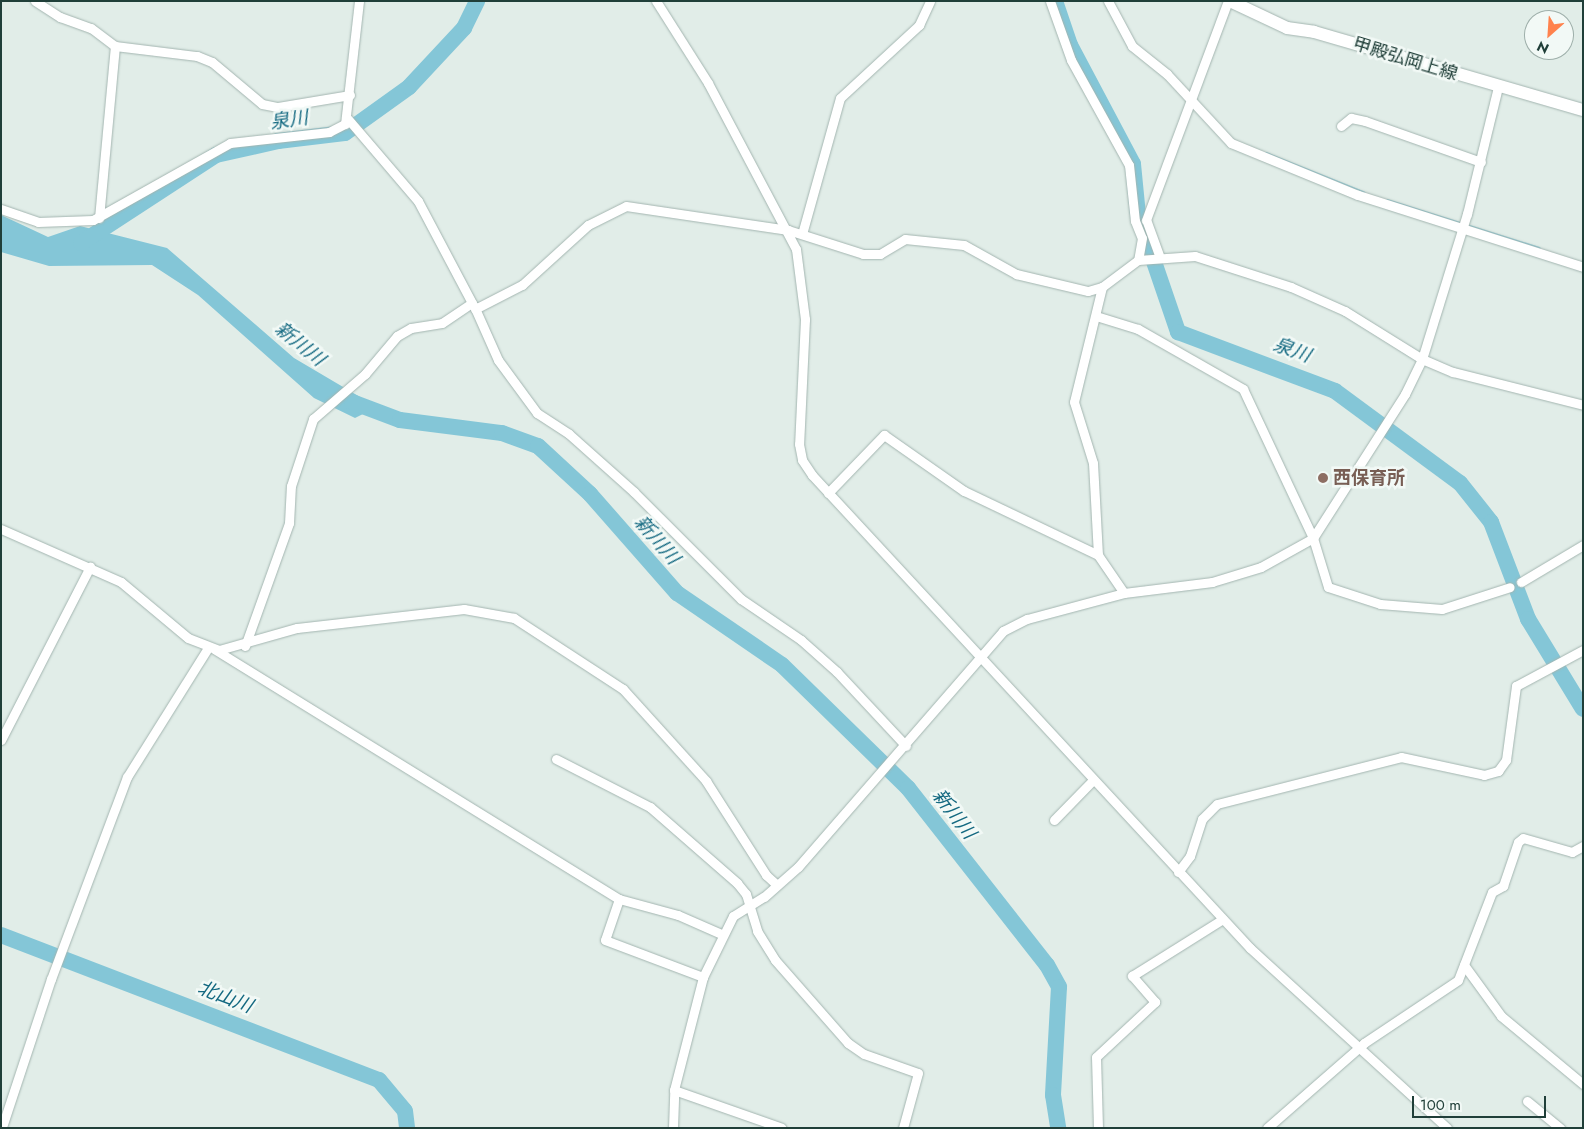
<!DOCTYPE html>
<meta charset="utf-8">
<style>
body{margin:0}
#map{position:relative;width:1584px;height:1129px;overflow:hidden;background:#e1ede8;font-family:Jost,"Noto Sans JP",sans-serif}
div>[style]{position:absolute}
.water>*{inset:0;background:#84c6d7}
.stream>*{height:2.5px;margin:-1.25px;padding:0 1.25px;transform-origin:1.25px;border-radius:1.25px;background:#84c6d7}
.river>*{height:16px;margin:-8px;padding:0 8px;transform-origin:8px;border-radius:8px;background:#84c6d7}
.roads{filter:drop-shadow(0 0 1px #a3b5b0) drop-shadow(0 0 1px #a3b5b0)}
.minor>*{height:9px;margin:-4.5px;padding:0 4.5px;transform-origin:4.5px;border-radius:4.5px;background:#fff}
.secondary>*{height:12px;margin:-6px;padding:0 6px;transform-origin:6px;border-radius:6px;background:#fff}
.dots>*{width:14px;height:14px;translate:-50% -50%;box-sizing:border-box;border:2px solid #f2f9f6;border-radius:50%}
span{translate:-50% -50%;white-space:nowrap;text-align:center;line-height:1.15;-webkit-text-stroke:5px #f2f9f6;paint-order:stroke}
.street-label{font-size:18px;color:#203f39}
.education-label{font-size:18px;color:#785e54;font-weight:700}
.left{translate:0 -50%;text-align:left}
.water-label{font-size:19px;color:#146981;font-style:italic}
.frame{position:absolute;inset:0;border:2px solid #203f39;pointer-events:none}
.north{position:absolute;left:1524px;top:10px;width:50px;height:50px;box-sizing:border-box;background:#f2f9f6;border:1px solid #9eafaa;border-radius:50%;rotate:206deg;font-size:14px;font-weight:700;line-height:20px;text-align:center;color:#203f39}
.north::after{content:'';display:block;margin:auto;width:18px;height:22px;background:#ff824d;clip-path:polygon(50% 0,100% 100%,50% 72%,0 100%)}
.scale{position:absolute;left:1412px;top:1096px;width:134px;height:22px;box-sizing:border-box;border:2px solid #203f39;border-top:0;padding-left:6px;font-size:15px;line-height:18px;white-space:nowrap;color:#203f39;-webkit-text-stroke:4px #f2f9f6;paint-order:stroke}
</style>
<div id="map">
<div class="water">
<i style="clip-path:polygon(1px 215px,48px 237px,80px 226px,167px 248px,294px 358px,377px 407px,355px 418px,314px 398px,198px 295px,152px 265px,49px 266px,1px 252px)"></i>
</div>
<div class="stream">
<i style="left:1266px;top:153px;width:105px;rotate:21.9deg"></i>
<i style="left:1387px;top:200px;width:159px;rotate:17.5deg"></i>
</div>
<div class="river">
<i style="left:1055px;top:1px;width:46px;rotate:71.2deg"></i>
<i style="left:1070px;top:45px;width:135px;rotate:62.1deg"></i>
<i style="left:1133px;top:164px;width:51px;rotate:84.4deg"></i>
<i style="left:1138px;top:215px;width:124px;rotate:71.1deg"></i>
<i style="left:1178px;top:332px;width:168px;rotate:20.6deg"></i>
<i style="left:1335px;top:391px;width:155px;rotate:36.4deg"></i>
<i style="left:1460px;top:483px;width:50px;rotate:51.5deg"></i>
<i style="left:1491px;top:522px;width:104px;rotate:69.1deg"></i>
<i style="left:1528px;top:619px;width:105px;rotate:58.6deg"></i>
<i style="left:81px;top:243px;width:161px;rotate:-33.1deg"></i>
<i style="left:216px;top:155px;width:64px;rotate:-12.7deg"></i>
<i style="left:278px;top:141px;width:67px;rotate:-6.8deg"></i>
<i style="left:345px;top:133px;width:79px;rotate:-35.7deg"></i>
<i style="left:409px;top:87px;width:81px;rotate:-47deg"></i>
<i style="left:464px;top:28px;width:30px;rotate:-64deg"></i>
<i style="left:352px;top:402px;width:51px;rotate:20.6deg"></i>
<i style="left:400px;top:420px;width:103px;rotate:7.3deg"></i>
<i style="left:502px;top:433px;width:38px;rotate:20deg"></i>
<i style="left:538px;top:446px;width:71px;rotate:42.7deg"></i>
<i style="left:590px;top:494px;width:132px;rotate:48.7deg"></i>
<i style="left:677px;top:593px;width:127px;rotate:34.4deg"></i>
<i style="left:782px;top:665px;width:176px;rotate:44.3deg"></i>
<i style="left:908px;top:788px;width:225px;rotate:51.9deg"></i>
<i style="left:1047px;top:965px;width:25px;rotate:61deg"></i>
<i style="left:1059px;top:987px;width:108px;rotate:93.2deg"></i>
<i style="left:1053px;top:1095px;width:33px;rotate:81deg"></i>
<i style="left:1px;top:935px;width:405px;rotate:21deg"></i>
<i style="left:379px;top:1080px;width:40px;rotate:50deg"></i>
<i style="left:405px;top:1111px;width:17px;rotate:83deg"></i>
</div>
<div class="roads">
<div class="minor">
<i style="left:35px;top:1px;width:30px;rotate:33deg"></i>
<i style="left:60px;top:17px;width:33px;rotate:20deg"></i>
<i style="left:91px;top:28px;width:30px;rotate:37deg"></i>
<i style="left:115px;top:46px;width:83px;rotate:7deg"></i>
<i style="left:197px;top:56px;width:16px;rotate:22deg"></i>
<i style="left:212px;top:62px;width:65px;rotate:40deg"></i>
<i style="left:262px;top:104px;width:16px;rotate:11deg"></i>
<i style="left:278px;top:107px;width:73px;rotate:-9.5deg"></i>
<i style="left:656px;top:1px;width:97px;rotate:57.6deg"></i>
<i style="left:708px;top:83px;width:188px;rotate:62.1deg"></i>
<i style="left:796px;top:249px;width:71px;rotate:82.7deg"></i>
<i style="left:805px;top:319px;width:125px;rotate:92.7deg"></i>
<i style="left:799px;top:444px;width:16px;rotate:79deg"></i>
<i style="left:802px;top:460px;width:18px;rotate:56deg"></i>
<i style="left:812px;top:475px;width:645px;rotate:47.2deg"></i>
<i style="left:1250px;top:948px;width:267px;rotate:42.4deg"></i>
<i style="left:1050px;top:1px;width:63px;rotate:70.4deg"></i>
<i style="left:1071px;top:60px;width:120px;rotate:61.1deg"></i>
<i style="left:1129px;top:165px;width:56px;rotate:83.9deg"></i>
<i style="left:1135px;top:221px;width:18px;rotate:68deg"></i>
<i style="left:1142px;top:238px;width:22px;rotate:100deg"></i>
<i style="left:1108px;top:1px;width:51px;rotate:61.9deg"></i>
<i style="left:1132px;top:46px;width:45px;rotate:38.7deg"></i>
<i style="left:1167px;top:74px;width:94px;rotate:47.2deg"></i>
<i style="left:1231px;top:143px;width:137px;rotate:22.3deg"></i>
<i style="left:1358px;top:195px;width:236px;rotate:17.7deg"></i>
<i style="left:1341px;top:126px;width:13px;rotate:-39deg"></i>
<i style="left:1351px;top:118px;width:14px;rotate:12deg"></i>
<i style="left:1365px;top:121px;width:123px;rotate:19.5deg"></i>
<i style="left:1px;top:209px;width:39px;rotate:19deg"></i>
<i style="left:38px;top:222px;width:55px;rotate:-2.1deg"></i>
<i style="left:93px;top:220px;width:157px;rotate:-29.3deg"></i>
<i style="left:230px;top:143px;width:100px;rotate:-6.3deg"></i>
<i style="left:329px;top:132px;width:18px;rotate:-27deg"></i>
<i style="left:345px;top:124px;width:124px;rotate:-83.5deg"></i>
<i style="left:99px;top:218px;width:173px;rotate:-84.7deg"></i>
<i style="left:802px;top:234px;width:141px;rotate:-74.4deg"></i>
<i style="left:840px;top:98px;width:108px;rotate:-42.7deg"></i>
<i style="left:919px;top:25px;width:26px;rotate:-65deg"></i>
<i style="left:1159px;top:255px;width:37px;rotate:-110deg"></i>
<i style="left:1146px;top:220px;width:234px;rotate:-69.5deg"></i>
<i style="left:1102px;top:287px;width:118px;rotate:103.7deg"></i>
<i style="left:1074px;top:402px;width:64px;rotate:72.7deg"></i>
<i style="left:1093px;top:463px;width:92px;rotate:86.9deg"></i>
<i style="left:1098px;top:555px;width:46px;rotate:55.6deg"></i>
<i style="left:474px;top:306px;width:59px;rotate:66deg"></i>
<i style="left:498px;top:360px;width:66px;rotate:53.7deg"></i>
<i style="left:537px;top:413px;width:38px;rotate:33deg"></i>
<i style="left:569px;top:434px;width:87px;rotate:41.7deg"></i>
<i style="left:634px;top:492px;width:151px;rotate:45deg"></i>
<i style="left:741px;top:599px;width:73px;rotate:34.3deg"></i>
<i style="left:801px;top:640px;width:48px;rotate:41.6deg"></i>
<i style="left:837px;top:672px;width:101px;rotate:47deg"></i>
<i style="left:475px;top:309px;width:53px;rotate:-27.1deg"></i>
<i style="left:522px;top:285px;width:89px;rotate:-42.3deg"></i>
<i style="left:588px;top:225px;width:42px;rotate:-26.6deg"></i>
<i style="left:626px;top:206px;width:164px;rotate:8.4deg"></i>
<i style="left:788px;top:230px;width:79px;rotate:17.7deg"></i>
<i style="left:863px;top:254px;width:17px"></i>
<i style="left:880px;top:254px;width:29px;rotate:-31deg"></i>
<i style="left:905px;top:239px;width:59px;rotate:5.8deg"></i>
<i style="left:964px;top:245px;width:60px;rotate:29.1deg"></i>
<i style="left:1016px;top:274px;width:74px;rotate:13.3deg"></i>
<i style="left:1088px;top:291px;width:15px;rotate:-16deg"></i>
<i style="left:1102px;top:287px;width:45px;rotate:-36.9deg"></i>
<i style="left:1138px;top:260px;width:57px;rotate:-4deg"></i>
<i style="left:1195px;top:256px;width:101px;rotate:17.9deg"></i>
<i style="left:1291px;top:287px;width:59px;rotate:24deg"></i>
<i style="left:1345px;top:311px;width:91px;rotate:31.9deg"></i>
<i style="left:1422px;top:359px;width:34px;rotate:23deg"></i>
<i style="left:1453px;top:372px;width:134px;rotate:14.2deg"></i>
<i style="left:1096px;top:316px;width:44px;rotate:17.2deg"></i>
<i style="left:1138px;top:329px;width:121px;rotate:29.7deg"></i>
<i style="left:1243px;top:389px;width:165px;rotate:64.8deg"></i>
<i style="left:1313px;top:538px;width:51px;rotate:73deg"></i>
<i style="left:1328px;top:587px;width:55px;rotate:18.1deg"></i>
<i style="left:1380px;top:604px;width:62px;rotate:4.6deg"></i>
<i style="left:1442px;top:609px;width:71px;rotate:-17.9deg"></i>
<i style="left:828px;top:493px;width:81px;rotate:-46deg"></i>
<i style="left:884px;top:435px;width:98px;rotate:35deg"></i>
<i style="left:964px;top:491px;width:148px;rotate:25.5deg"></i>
<i style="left:1px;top:529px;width:131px;rotate:23.8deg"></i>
<i style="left:121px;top:582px;width:87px;rotate:39.9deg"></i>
<i style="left:188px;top:638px;width:33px;rotate:21deg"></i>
<i style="left:219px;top:650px;width:81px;rotate:-15.8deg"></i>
<i style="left:297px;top:628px;width:168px;rotate:-6.5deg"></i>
<i style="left:464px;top:609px;width:51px;rotate:10.2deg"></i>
<i style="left:514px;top:618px;width:130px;rotate:33.1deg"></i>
<i style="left:623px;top:689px;width:124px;rotate:47.9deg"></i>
<i style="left:706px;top:781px;width:112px;rotate:57.4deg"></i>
<i style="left:766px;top:875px;width:15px;rotate:42deg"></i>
<i style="left:1521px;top:582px;width:72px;rotate:-30.8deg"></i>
<i style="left:245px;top:646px;width:131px;rotate:-70.3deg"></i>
<i style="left:289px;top:523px;width:37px;rotate:-87deg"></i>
<i style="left:291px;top:486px;width:71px;rotate:-71.8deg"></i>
<i style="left:313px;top:419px;width:69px;rotate:-40.9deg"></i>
<i style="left:365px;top:374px;width:50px;rotate:-49.9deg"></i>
<i style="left:397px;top:336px;width:16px;rotate:-30deg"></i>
<i style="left:411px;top:328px;width:31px;rotate:-9deg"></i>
<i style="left:442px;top:323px;width:36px;rotate:-34deg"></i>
<i style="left:472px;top:303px;width:115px;rotate:-117.9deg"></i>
<i style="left:418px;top:201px;width:108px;rotate:-130.5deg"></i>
<i style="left:214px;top:649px;width:476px;rotate:31.7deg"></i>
<i style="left:619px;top:899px;width:61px;rotate:15.2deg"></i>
<i style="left:678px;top:915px;width:47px;rotate:23.8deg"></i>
<i style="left:1px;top:740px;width:195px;rotate:-62.8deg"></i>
<i style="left:556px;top:759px;width:106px;rotate:27.1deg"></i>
<i style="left:650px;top:807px;width:116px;rotate:41.1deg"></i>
<i style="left:737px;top:883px;width:14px;rotate:51deg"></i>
<i style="left:746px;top:894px;width:39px;rotate:73deg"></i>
<i style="left:757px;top:931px;width:34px;rotate:58deg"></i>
<i style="left:775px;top:960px;width:111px;rotate:48.7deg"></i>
<i style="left:848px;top:1043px;width:19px;rotate:35deg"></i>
<i style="left:864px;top:1054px;width:57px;rotate:19.4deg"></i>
<i style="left:918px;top:1073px;width:57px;rotate:105.3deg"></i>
<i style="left:1054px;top:820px;width:54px;rotate:-45.7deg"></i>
<i style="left:1178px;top:872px;width:20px;rotate:-53deg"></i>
<i style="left:1190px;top:856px;width:39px;rotate:-72deg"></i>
<i style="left:1202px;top:819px;width:21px;rotate:-45deg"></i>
<i style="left:1217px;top:804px;width:190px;rotate:-14.3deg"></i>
<i style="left:1401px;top:757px;width:85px;rotate:12.2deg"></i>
<i style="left:1484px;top:775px;width:15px;rotate:-16deg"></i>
<i style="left:1498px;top:771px;width:14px;rotate:-54deg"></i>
<i style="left:1506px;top:760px;width:75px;rotate:-82.3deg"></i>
<i style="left:1516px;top:686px;width:76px;rotate:-28.2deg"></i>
<i style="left:619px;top:899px;width:43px;rotate:108.9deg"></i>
<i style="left:605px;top:940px;width:105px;rotate:20.7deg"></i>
<i style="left:1464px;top:965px;width:63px;rotate:54deg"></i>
<i style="left:1501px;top:1016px;width:107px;rotate:39.7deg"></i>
<i style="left:674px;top:1090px;width:114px;rotate:19.4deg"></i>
<i style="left:1527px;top:1101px;width:43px;rotate:39.3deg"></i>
<i style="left:2px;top:1127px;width:156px;rotate:-71.7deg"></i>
<i style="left:51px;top:979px;width:216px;rotate:-69.4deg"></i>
<i style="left:127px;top:777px;width:152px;rotate:-57.9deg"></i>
<i style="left:673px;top:1128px;width:38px;rotate:-88deg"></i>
<i style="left:674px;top:1090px;width:117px;rotate:-75.6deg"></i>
<i style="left:703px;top:977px;width:68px;rotate:-63.8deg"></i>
<i style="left:733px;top:916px;width:36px;rotate:-32deg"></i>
<i style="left:764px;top:897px;width:45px;rotate:-41.4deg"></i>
<i style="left:798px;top:867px;width:313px;rotate:-49deg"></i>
<i style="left:1003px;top:631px;width:27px;rotate:-27deg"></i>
<i style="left:1027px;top:619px;width:100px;rotate:-15deg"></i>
<i style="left:1124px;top:593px;width:89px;rotate:-7.1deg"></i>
<i style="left:1212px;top:582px;width:51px;rotate:-17deg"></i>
<i style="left:1261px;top:567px;width:60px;rotate:-29.1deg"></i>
<i style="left:1313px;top:538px;width:171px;rotate:-57.4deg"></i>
<i style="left:1405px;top:394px;width:39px;rotate:-64deg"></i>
<i style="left:1422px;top:359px;width:152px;rotate:-72.8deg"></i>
<i style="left:1467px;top:214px;width:131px;rotate:-76.3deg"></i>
<i style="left:1098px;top:1128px;width:71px;rotate:-91.6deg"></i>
<i style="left:1096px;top:1057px;width:81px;rotate:-43deg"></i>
<i style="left:1155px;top:1002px;width:35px;rotate:-131deg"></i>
<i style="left:1132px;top:976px;width:107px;rotate:-32.1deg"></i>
<i style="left:1267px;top:1128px;width:129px;rotate:-41.2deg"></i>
<i style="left:1364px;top:1043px;width:113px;rotate:-33.8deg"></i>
<i style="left:1458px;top:980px;width:94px;rotate:-68.9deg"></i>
<i style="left:1492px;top:892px;width:13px;rotate:-29deg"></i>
<i style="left:1503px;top:886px;width:46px;rotate:-71.2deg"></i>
<i style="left:1518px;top:842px;width:6px;rotate:-39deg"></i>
<i style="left:1523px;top:838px;width:51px;rotate:15.9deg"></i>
<i style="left:1572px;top:852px;width:13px;rotate:-29deg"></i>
</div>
<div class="secondary">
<i style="left:1230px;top:1px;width:63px;rotate:25.3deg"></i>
<i style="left:1287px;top:28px;width:27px;rotate:8deg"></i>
<i style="left:1314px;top:32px;width:280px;rotate:16.2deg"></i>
</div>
</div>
<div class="dots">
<i style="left:1323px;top:478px;background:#8d6e63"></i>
</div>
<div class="street-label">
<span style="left:1405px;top:59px;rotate:17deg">甲殿弘岡上線</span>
</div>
<div class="education-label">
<span class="left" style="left:1333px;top:478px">西保育所</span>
</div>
<div class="water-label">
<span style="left:289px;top:120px;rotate:-8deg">泉川</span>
<span style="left:300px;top:344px;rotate:39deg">新川川</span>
<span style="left:1292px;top:350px;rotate:20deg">泉川</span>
<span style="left:657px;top:540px;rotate:49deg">新川川</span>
<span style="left:954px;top:814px;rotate:52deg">新川川</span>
<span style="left:225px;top:997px;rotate:21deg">北山川</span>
</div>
<div class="frame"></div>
<div class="north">N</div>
<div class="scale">100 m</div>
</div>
